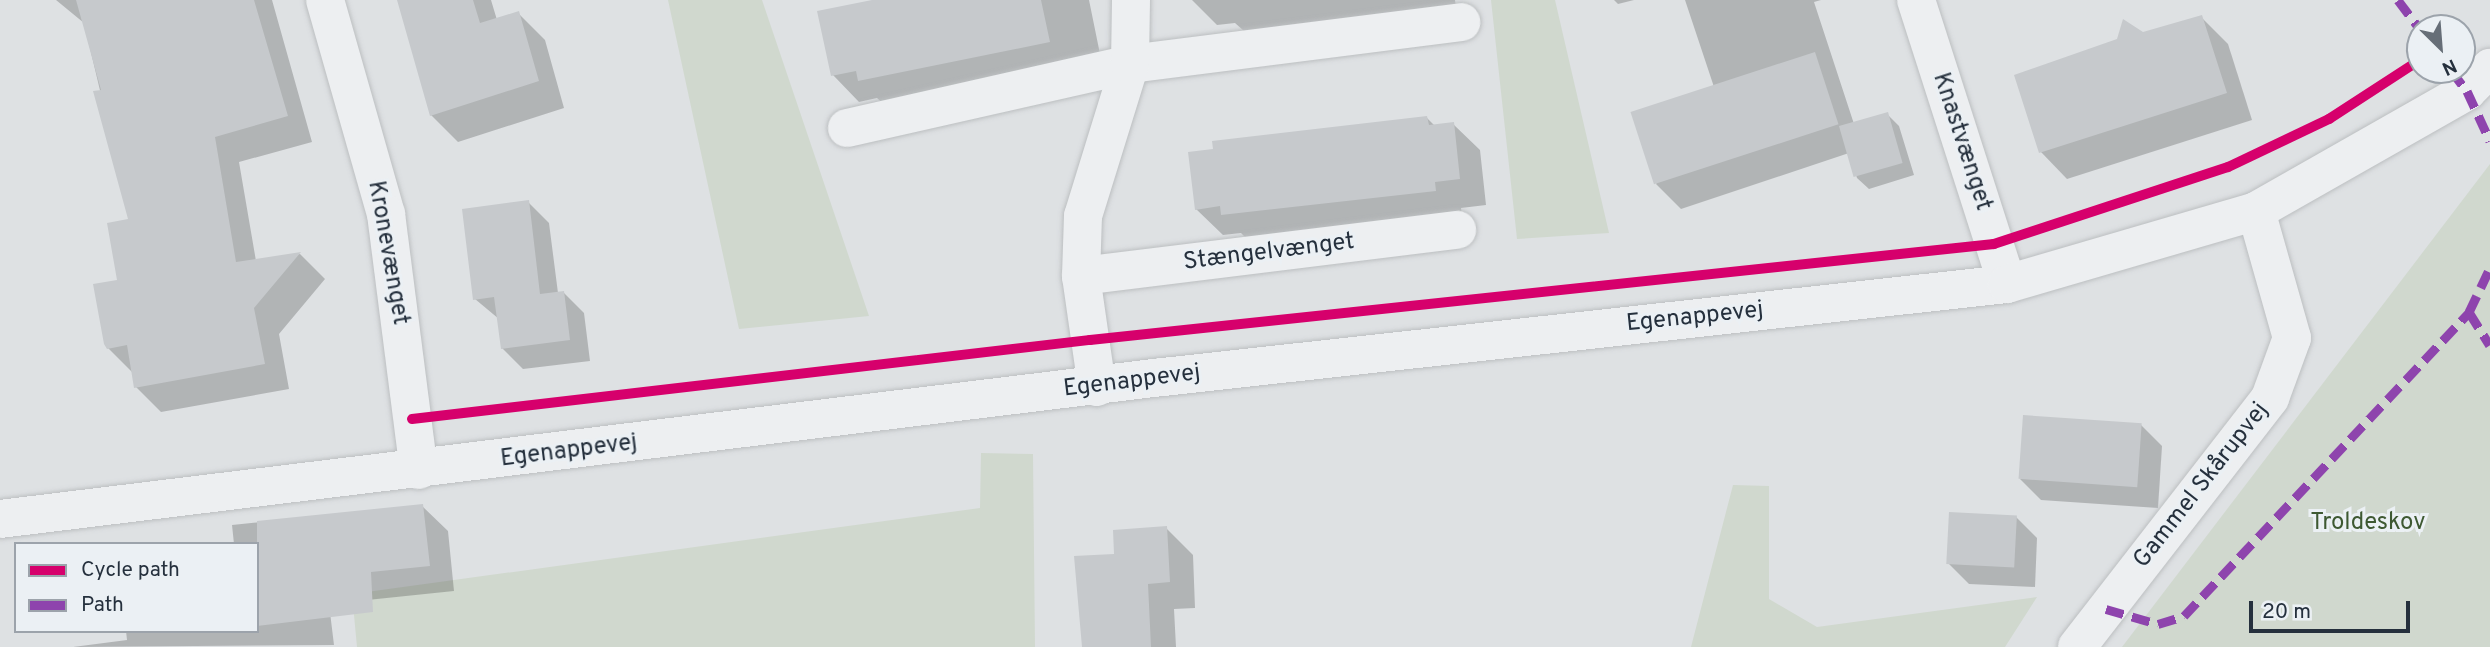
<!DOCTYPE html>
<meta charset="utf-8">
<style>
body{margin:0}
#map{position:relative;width:2490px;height:647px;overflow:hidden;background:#dee1e3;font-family:Overpass,sans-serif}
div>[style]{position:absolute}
.green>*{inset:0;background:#d0d8ce}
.shadow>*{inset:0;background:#0003}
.building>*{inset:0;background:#c6c9cc;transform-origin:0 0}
.roads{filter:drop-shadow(0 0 2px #bcbfc1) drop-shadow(0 0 2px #bcbfc1)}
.minor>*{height:38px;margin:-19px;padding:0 19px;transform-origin:19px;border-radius:19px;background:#edeff1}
.quiet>*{height:9px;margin-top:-4.5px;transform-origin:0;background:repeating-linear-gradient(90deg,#8e44ad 0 18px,transparent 0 27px)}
.cycleway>*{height:10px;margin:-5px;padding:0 5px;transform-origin:5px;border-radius:5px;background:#d6006c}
span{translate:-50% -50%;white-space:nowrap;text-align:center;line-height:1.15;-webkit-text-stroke:6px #ebf0f4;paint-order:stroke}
.street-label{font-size:24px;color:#25303d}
.park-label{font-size:24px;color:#3e5932}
.legend{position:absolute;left:14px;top:542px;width:245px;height:91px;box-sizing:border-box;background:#ebf0f4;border:2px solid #9ca3ab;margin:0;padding:9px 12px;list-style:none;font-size:21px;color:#25303d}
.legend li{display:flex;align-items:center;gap:14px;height:35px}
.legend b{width:35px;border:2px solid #9ca3ab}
.north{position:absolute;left:2406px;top:14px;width:70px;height:70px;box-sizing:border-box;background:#ebf0f4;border:2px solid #9ca3ab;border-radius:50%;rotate:155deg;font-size:19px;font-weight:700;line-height:28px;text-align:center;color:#25303d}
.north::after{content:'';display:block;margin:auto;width:24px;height:32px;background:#666e77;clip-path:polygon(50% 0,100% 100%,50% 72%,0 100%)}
.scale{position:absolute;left:2249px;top:601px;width:161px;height:32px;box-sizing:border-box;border:4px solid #25303d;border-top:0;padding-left:9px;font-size:21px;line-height:24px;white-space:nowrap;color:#25303d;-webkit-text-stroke:5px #ebf0f4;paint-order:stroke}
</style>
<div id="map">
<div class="green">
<i style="clip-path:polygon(668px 0,762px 0,869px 316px,739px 329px)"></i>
<i style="clip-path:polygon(1491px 0,1555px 0,1609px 233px,1517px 239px)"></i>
<i style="clip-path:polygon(2490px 164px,2490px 647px,2122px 647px)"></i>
<i style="clip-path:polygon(981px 453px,1033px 454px,1035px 647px,357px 647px,352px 594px,980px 508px)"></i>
<i style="clip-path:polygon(1733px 485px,1769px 486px,1769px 599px,1817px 627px,2037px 597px,2005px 647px,1691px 647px)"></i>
</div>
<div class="shadow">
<i style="clip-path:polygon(56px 0,272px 0,312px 142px,239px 162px,256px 261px,300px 254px,325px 279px,279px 334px,289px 389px,161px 412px,136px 387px,133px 373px,108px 348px,131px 221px,84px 23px)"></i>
<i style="clip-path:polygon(399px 0,491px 0,497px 20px,518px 13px,545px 40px,564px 108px,458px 142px,431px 115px)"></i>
<i style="clip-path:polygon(881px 0,1089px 0,1100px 54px,886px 106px,877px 98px,859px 102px,833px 75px)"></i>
<i style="clip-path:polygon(1192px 0,1455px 0,1456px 7px,1244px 31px,1235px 23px,1217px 25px)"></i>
<i style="clip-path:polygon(1614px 0,1634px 0,1618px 4px)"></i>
<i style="clip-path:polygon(1685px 0,1821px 0,1814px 2px,1854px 124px,1887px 114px,1899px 126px,1914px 175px,1869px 189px,1857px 178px,1849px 153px,1681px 209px,1656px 184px,1714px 87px)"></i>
<i style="clip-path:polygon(2201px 17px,2228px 44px,2252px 120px,2067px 179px,2041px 152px,2143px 34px)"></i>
<i style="clip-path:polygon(1426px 117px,1435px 126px,1453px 124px,1480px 150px,1486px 205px,1461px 208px,1462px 217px,1249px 241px,1241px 233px,1223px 235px,1196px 209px)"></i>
<i style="clip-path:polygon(528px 202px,549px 223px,558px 293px,564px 293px,584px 313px,590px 361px,523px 369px,502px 348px,499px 319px,475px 299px)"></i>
<i style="clip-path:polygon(2141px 425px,2162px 446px,2158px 508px,2041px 500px,2020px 479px)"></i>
<i style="clip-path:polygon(422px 506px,448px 531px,454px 591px,329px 604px,334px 645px,73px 647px,127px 640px,126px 631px,257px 631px,257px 544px,234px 544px,232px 525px)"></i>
<i style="clip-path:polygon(2016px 517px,2037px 538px,2035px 587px,1969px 584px,1948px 563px)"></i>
<i style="clip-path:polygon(1166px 528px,1193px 555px,1195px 608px,1174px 609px,1176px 647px,1083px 647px,1116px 556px)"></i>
</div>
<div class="building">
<i style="clip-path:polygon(76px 0,254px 0,288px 116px,215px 137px,236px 262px,301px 252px,254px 308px,265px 364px,134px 388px,127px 345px,107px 349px,104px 344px,93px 284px,117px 280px,107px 223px,128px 219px,93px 91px,101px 90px)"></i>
<i style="clip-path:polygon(397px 0,473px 0,480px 23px,519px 11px,539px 81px,430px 116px)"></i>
<i style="clip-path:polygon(872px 0,1041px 0,1050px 42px,858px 81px,856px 71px,831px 76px,817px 11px)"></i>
<i style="clip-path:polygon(2202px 15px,2227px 93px,2039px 153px,2014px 75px,2117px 39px,2123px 19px,2143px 32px)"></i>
<i style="left:1815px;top:52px;width:76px;height:194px;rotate:72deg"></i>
<i style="left:1888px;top:112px;width:53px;height:51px;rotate:74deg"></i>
<i style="clip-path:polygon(1427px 116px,1429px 125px,1454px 122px,1460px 179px,1435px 182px,1436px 191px,1221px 215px,1220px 206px,1195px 210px,1188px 152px,1213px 149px,1212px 141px)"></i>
<i style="clip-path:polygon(529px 200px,540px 294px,564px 291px,570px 340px,501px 349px,494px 297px,473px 300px,462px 209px)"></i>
<i style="left:2023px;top:415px;width:119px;height:64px;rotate:4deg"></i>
<i style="clip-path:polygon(423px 504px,430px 566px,371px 572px,373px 612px,257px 626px,257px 521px)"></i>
<i style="left:1949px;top:512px;width:68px;height:52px;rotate:3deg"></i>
<i style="clip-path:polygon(1167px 526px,1170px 582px,1148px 584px,1151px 647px,1082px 647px,1074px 556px,1114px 554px,1113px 530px)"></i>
</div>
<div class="roads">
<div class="minor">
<i style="left:325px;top:0;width:223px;rotate:74.1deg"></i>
<i style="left:386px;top:214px;width:258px;rotate:82.7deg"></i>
<i style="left:1916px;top:0;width:298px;rotate:72.2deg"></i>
<i style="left:847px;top:128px;width:290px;rotate:-12.7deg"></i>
<i style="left:1130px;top:64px;width:334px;rotate:-7.2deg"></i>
<i style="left:1081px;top:276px;width:379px;rotate:-7deg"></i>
<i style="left:1097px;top:387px;width:112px;rotate:-98.2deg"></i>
<i style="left:1081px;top:276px;width:60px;rotate:-88.1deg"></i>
<i style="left:1083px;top:216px;width:159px;rotate:-72.8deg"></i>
<i style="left:1130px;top:64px;width:64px;rotate:-89.1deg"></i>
<i style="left:0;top:519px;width:1163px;rotate:-6.97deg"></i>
<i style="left:1154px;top:378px;width:858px;rotate:-6.29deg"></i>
<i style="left:2007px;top:284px;width:259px;rotate:-16.3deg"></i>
<i style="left:2256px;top:211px;width:243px;rotate:-29.6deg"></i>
<i style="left:2467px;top:91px;width:33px;rotate:-45deg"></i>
<i style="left:2077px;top:647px;width:315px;rotate:-52.2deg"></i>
<i style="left:2270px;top:398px;width:64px;rotate:-69.9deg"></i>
<i style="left:2292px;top:338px;width:132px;rotate:-105.8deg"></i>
</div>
</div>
<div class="quiet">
<i style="left:2398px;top:0;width:36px;rotate:53deg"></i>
<i style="left:2451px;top:70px;width:26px;rotate:53deg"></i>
<i style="left:2467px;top:91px;width:55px;rotate:65.3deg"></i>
<i style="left:2469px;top:312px;width:39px;rotate:58deg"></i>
<i style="left:2106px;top:609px;width:54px;rotate:16.1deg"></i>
<i style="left:2158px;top:624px;width:27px;rotate:-17deg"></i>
<i style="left:2184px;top:616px;width:417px;rotate:-46.8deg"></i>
<i style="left:2469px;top:312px;width:49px;rotate:-64.5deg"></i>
</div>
<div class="cycleway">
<i style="left:412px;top:419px;width:683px;rotate:-6.65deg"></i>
<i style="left:1090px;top:340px;width:909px;rotate:-6.06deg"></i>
<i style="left:1994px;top:244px;width:246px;rotate:-18.2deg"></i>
<i style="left:2228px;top:167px;width:112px;rotate:-25.4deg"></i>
<i style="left:2329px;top:119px;width:108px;rotate:-33deg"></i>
</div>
<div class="street-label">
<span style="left:1961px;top:142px;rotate:72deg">Knastvænget</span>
<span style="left:387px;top:253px;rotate:80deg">Kronevænget</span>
<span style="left:1269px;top:253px;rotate:-7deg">Stængelvænget</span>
<span style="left:1695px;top:318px;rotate:-6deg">Egenappevej</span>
<span style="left:1132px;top:382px;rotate:-7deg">Egenappevej</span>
<span style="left:569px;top:452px;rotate:-7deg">Egenappevej</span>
<span style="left:2202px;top:486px;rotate:-52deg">Gammel Skårupvej</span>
</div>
<div class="park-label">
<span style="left:2368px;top:524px">Troldeskov</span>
</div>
<ul class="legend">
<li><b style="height:9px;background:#d6006c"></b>Cycle path</li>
<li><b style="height:9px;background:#8e44ad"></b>Path</li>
</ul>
<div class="north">N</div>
<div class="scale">20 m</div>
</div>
